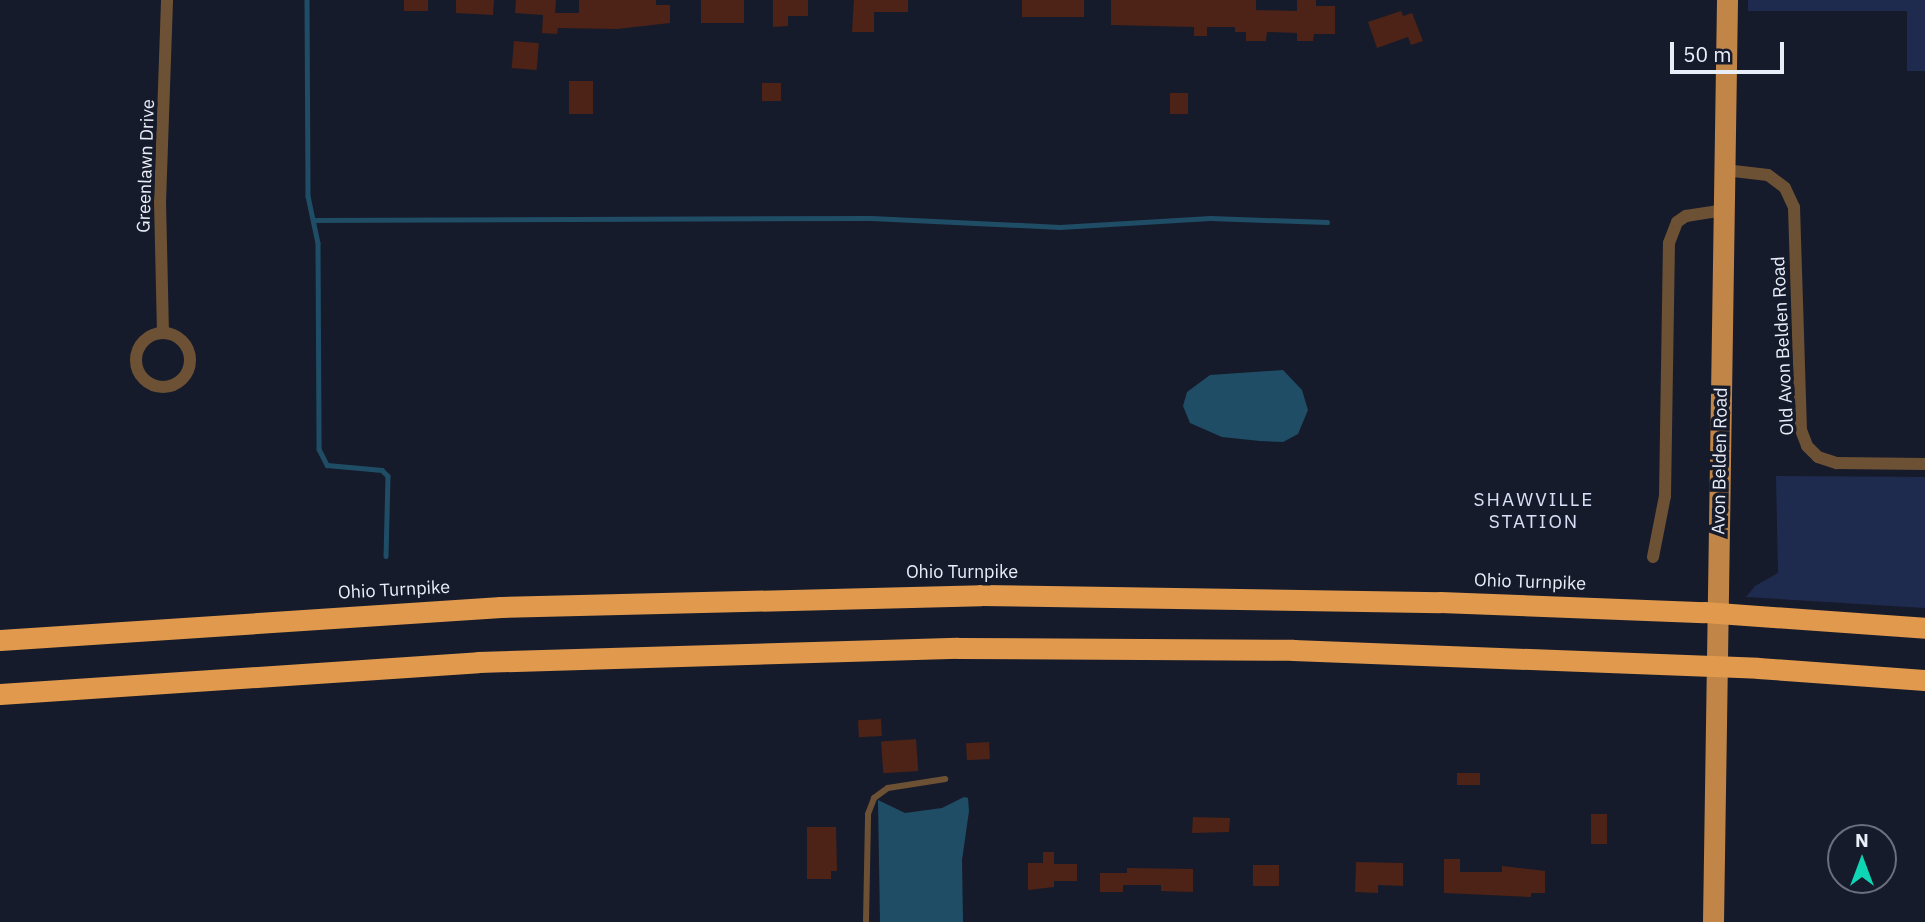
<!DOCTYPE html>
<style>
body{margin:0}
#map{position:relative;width:1925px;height:922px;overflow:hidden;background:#161b2b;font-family:"IBM Plex Sans",sans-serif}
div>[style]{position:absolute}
.green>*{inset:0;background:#1f2b4e}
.water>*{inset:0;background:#1f4d66}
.stream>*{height:4.5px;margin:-2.25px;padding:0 2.25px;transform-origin:2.25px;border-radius:2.25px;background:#1f4d66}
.building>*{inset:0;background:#4c2316;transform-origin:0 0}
.lane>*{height:6px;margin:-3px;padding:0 3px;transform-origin:3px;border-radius:3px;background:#6d5135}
.street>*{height:12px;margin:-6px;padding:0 6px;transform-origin:6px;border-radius:6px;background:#6d5135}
.street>.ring{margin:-6px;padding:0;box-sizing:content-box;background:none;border:12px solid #6d5135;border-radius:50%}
.primary>*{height:21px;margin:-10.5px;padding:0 10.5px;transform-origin:10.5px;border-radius:10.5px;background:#c08547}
.highway>*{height:21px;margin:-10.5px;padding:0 10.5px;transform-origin:10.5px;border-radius:10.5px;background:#e19a4d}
span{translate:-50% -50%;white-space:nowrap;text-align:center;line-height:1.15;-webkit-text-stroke:7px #161b2b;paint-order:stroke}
.street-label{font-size:18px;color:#e9eef9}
.neighbourhood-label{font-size:19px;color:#d7e0f6;letter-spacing:2px}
.north{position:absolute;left:1827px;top:824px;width:70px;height:70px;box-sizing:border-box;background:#161b2b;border:2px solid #6a6f7d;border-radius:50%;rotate:0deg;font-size:19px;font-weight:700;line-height:28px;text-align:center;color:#e9eef9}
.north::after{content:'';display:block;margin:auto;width:24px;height:32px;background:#0ed5b4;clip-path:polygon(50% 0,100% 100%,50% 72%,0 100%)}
.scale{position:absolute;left:1670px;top:42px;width:114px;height:32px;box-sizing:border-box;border:4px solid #e9eef9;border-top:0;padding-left:9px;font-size:21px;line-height:24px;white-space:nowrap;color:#e9eef9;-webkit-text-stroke:5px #161b2b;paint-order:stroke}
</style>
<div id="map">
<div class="green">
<i style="clip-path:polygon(1748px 0,1925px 0,1925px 71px,1907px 71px,1907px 11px,1748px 11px)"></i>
<i style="clip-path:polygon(1776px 476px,1925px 477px,1925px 608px,1746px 597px,1755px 586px,1778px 573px)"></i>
</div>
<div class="water">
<i style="clip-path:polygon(1283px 370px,1302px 390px,1308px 410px,1298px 434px,1283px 442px,1260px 441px,1222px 437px,1190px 423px,1183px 406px,1187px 392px,1210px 375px)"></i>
<i style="clip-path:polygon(964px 797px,968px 798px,969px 811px,962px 860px,963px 922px,880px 922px,878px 800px,905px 813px,942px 808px)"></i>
</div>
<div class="stream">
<i style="left:307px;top:0;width:196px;rotate:89.7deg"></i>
<i style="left:308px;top:196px;width:48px;rotate:78deg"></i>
<i style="left:318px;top:243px;width:206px;rotate:89.7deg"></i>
<i style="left:319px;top:449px;width:18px;rotate:63deg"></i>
<i style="left:327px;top:465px;width:55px;rotate:5.2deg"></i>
<i style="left:382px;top:470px;width:8px;rotate:45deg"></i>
<i style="left:388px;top:476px;width:80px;rotate:91.4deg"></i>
<i style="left:313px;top:220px;width:558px;rotate:-0.21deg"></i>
<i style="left:871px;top:218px;width:189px;rotate:2.7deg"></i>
<i style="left:1060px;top:227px;width:150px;rotate:-3.4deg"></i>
<i style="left:1210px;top:218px;width:117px;rotate:2deg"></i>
</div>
<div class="building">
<i style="left:404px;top:0;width:24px;height:11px"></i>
<i style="clip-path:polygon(456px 0,494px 0,493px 15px,456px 13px)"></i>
<i style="clip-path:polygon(516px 0,556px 0,555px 13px,579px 13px,579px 0,656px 0,656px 5px,670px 5px,670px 23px,617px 29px,558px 28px,557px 34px,542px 33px,543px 15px,515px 13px)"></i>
<i style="left:701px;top:0;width:43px;height:23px"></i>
<i style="clip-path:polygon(773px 0,808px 0,808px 16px,788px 16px,788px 26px,773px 27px)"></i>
<i style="clip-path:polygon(854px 0,908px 0,908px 12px,874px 12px,874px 32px,852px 32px)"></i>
<i style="left:1022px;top:0;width:62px;height:17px"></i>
<i style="clip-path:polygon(1111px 0,1256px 0,1256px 10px,1297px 11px,1297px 0,1316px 0,1316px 6px,1335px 6px,1335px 34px,1314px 34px,1313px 41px,1297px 41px,1297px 33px,1267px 32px,1266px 41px,1246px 41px,1246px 32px,1235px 32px,1235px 27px,1207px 27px,1207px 36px,1194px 36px,1194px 27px,1111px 25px)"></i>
<i style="clip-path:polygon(1401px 11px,1403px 16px,1412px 13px,1423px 41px,1411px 45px,1408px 37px,1377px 48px,1368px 22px)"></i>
<i style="left:514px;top:41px;width:25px;height:27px;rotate:5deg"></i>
<i style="left:569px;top:81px;width:24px;height:33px"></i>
<i style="left:762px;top:83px;width:19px;height:18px"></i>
<i style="left:1170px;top:93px;width:18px;height:21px"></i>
<i style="left:881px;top:719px;width:17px;height:23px;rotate:87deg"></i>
<i style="left:916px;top:739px;width:32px;height:35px;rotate:86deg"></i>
<i style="left:989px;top:742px;width:17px;height:23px;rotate:87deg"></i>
<i style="left:1457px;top:773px;width:23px;height:12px"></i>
<i style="left:1591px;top:814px;width:16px;height:30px"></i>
<i style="clip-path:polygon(1193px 817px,1230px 818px,1229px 832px,1192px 833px)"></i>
<i style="clip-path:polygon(807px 827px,836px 827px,837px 871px,831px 871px,831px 879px,807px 879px)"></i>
<i style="clip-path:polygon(1043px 852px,1054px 852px,1054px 864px,1077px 864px,1077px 881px,1054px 881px,1054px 887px,1028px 890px,1028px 863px,1043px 863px)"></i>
<i style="clip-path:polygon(1444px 859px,1460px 859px,1460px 872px,1502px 872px,1502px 866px,1545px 871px,1545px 893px,1531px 893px,1531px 897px,1444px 893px)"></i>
<i style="clip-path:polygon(1356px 862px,1403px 863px,1403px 886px,1378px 885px,1378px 893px,1355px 892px)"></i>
<i style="left:1253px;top:865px;width:26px;height:21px"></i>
<i style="clip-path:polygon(1127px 868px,1193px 869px,1193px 892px,1161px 891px,1161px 885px,1123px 885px,1123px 892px,1100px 892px,1100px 873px,1127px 873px)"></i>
</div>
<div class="lane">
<i style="left:866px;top:922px;width:108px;rotate:-88.9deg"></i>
<i style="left:868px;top:814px;width:17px;rotate:-69deg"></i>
<i style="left:874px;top:798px;width:17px;rotate:-36deg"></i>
<i style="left:888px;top:788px;width:58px;rotate:-9deg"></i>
</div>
<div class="street">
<i style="left:1725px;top:170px;width:43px;rotate:6.6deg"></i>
<i style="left:1768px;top:175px;width:21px;rotate:37deg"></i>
<i style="left:1785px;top:188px;width:21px;rotate:65deg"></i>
<i style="left:1794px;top:207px;width:223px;rotate:88.2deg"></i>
<i style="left:1801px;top:430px;width:17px;rotate:69deg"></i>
<i style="left:1807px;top:446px;width:16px;rotate:45deg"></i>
<i style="left:1818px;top:457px;width:20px;rotate:18deg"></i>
<i style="left:1837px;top:463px;width:88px;rotate:0.7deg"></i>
<i style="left:163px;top:333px;width:131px;rotate:-91.3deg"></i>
<i style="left:160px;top:202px;width:202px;rotate:-88deg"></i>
<i class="ring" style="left:136px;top:333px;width:42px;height:42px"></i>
<i style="left:1653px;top:557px;width:62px;rotate:-78.9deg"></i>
<i style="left:1665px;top:496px;width:253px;rotate:-89.1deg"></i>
<i style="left:1669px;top:243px;width:22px;rotate:-69deg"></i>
<i style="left:1677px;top:222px;width:11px;rotate:-34deg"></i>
<i style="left:1686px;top:216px;width:38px;rotate:-9deg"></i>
</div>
<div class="primary">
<i style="left:1713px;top:922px;width:922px;rotate:-89.13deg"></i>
</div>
<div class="highway">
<i style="left:0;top:640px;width:502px;rotate:-3.77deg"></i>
<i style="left:501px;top:607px;width:480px;rotate:-1.4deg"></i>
<i style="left:981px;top:595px;width:459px;rotate:0.9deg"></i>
<i style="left:1440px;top:602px;width:264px;rotate:2.2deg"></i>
<i style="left:1704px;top:612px;width:222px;rotate:4.1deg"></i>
<i style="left:0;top:694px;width:479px;rotate:-3.8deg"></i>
<i style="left:478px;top:662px;width:480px;rotate:-1.7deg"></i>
<i style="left:958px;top:648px;width:335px;rotate:0.3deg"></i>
<i style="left:1293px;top:650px;width:465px;rotate:2.2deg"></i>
<i style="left:1758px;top:668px;width:167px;rotate:4.1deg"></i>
</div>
<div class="street-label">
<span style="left:146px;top:166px;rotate:-88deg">Greenlawn Drive</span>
<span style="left:1783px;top:346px;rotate:-93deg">Old Avon Belden Road</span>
<span style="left:1720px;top:461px;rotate:-89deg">Avon Belden Road</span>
<span style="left:962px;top:572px">Ohio Turnpike</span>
<span style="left:1530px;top:582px;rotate:2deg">Ohio Turnpike</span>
<span style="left:394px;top:590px;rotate:-3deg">Ohio Turnpike</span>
</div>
<div class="neighbourhood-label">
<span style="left:1534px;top:511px">SHAWVILLE<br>STATION</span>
</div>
<div class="north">N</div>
<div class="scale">50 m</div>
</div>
